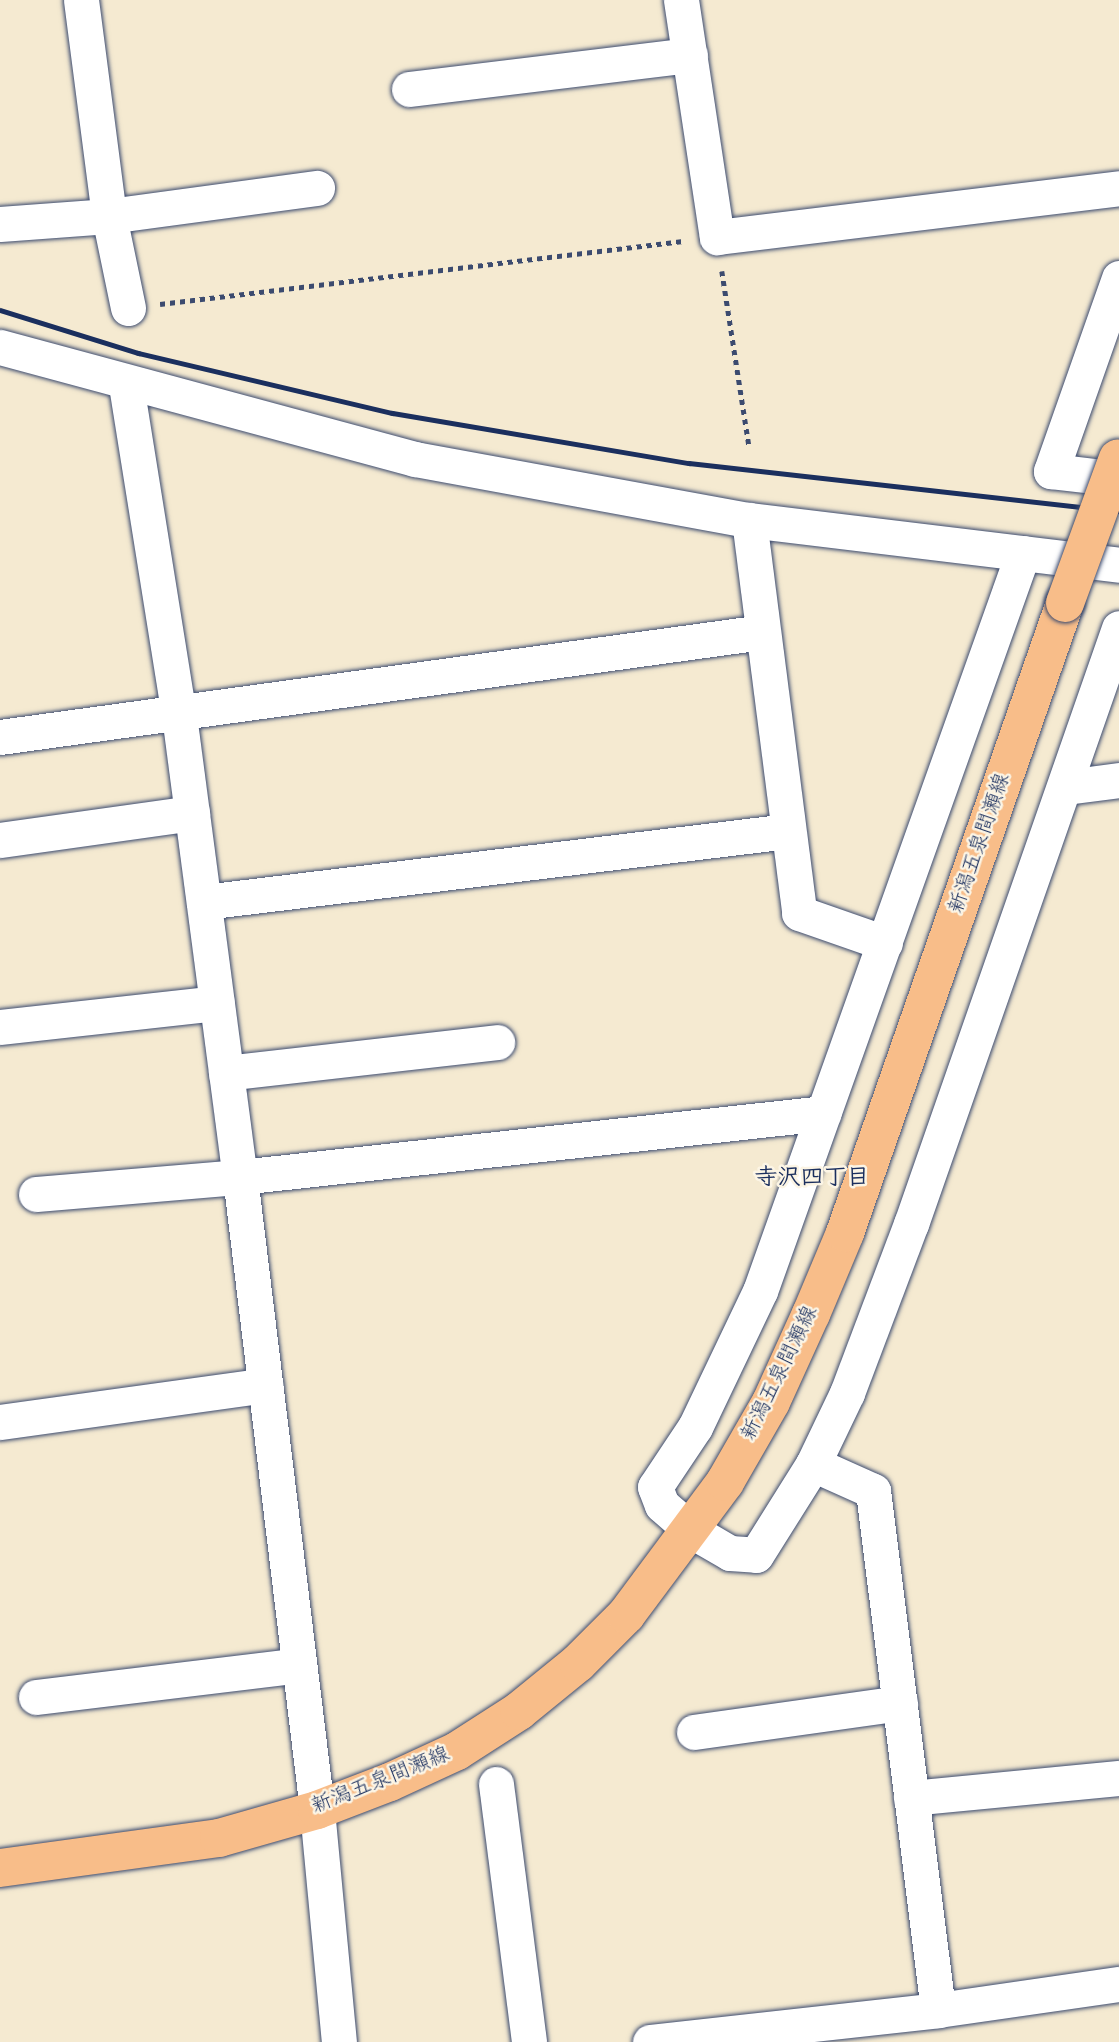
<!DOCTYPE html>
<meta charset="utf-8">
<style>
body{margin:0}
#map{position:relative;width:1119px;height:2042px;overflow:hidden;background:#f5ead1;font-family:Dekko,"Klee One",sans-serif}
div>[style]{position:absolute}
.path>*{height:4.5px;margin-top:-2.25px;transform-origin:0;background:repeating-linear-gradient(90deg,#3c4b6f 0 5px,transparent 0 10px)}
.roads{filter:drop-shadow(0 0 2px #3c4b6f) drop-shadow(0 0 2px #3c4b6f)}
.minor>*{height:35px;margin:-17.5px;padding:0 17.5px;transform-origin:17.5px;border-radius:17.5px;background:#fff}
.primary>*{height:38px;margin:-19px;padding:0 19px;transform-origin:19px;border-radius:19px;background:#f8bd89}
.rail>*{height:5px;margin:-2.5px;padding:0 2.5px;transform-origin:2.5px;border-radius:2.5px;background:#1b2f5e}
.bridges{filter:drop-shadow(0 0 2px #3c4b6f) drop-shadow(0 0 2px #3c4b6f)}
.primary-bridge>*{height:38px;margin:-19px;padding:0 19px;transform-origin:19px;border-radius:19px;background:#f8bd89}
span{translate:-50% -50%;white-space:nowrap;text-align:center;line-height:1.15;-webkit-text-stroke:5px #fcf5e5;paint-order:stroke}
.street-label{font-size:21px;color:#1b2f5e}
.neighbourhood-label{font-size:23px;color:#1b2f5e;font-weight:700}
</style>
<div id="map">
<div class="path">
<i style="left:722px;top:271px;width:176px;rotate:81.2deg"></i>
<i style="left:160px;top:304px;width:527px;rotate:-6.87deg"></i>
</div>
<div class="roads">
<div class="minor">
<i style="left:81px;top:0;width:218px;rotate:82.6deg"></i>
<i style="left:109px;top:216px;width:94px;rotate:78.3deg"></i>
<i style="left:681px;top:0;width:240px;rotate:81.4deg"></i>
<i style="left:717px;top:237px;width:405px;rotate:-6.9deg"></i>
<i style="left:409px;top:89px;width:283px;rotate:-6.9deg"></i>
<i style="left:0;top:224px;width:109px;rotate:-4.2deg"></i>
<i style="left:109px;top:216px;width:210px;rotate:-7.7deg"></i>
<i style="left:1119px;top:278px;width:205px;rotate:109.4deg"></i>
<i style="left:1051px;top:471px;width:68px;rotate:6.7deg"></i>
<i style="left:0;top:347px;width:430px;rotate:15.1deg"></i>
<i style="left:415px;top:459px;width:340px;rotate:10.4deg"></i>
<i style="left:749px;top:520px;width:373px;rotate:6.9deg"></i>
<i style="left:126px;top:385px;width:334px;rotate:80.9deg"></i>
<i style="left:179px;top:715px;width:466px;rotate:82.5deg"></i>
<i style="left:240px;top:1177px;width:638px;rotate:83.06deg"></i>
<i style="left:317px;top:1810px;width:233px;rotate:84.6deg"></i>
<i style="left:749px;top:520px;width:396px;rotate:82.7deg"></i>
<i style="left:799px;top:913px;width:91px;rotate:19.2deg"></i>
<i style="left:1023px;top:553px;width:783px;rotate:109.61deg"></i>
<i style="left:760px;top:1291px;width:151px;rotate:115.5deg"></i>
<i style="left:695px;top:1427px;width:72px;rotate:123.7deg"></i>
<i style="left:655px;top:1487px;width:19px;rotate:69deg"></i>
<i style="left:662px;top:1505px;width:40px;rotate:41deg"></i>
<i style="left:692px;top:1531px;width:44px;rotate:30.1deg"></i>
<i style="left:730px;top:1553px;width:26px;rotate:4deg"></i>
<i style="left:756px;top:1555px;width:107px;rotate:-57.9deg"></i>
<i style="left:813px;top:1464px;width:79px;rotate:-64.4deg"></i>
<i style="left:847px;top:1393px;width:181px;rotate:-69.3deg"></i>
<i style="left:911px;top:1224px;width:631px;rotate:-70.76deg"></i>
<i style="left:0;top:737px;width:770px;rotate:-7.84deg"></i>
<i style="left:1066px;top:787px;width:53px;rotate:-7.5deg"></i>
<i style="left:0;top:840px;width:194px;rotate:-8deg"></i>
<i style="left:204px;top:902px;width:588px;rotate:-6.93deg"></i>
<i style="left:0;top:1027px;width:218px;rotate:-6.3deg"></i>
<i style="left:226px;top:1073px;width:273px;rotate:-6.5deg"></i>
<i style="left:36px;top:1194px;width:205px;rotate:-4.8deg"></i>
<i style="left:240px;top:1177px;width:587px;rotate:-6.25deg"></i>
<i style="left:0;top:1422px;width:268px;rotate:-7.9deg"></i>
<i style="left:813px;top:1464px;width:66px;rotate:24.2deg"></i>
<i style="left:873px;top:1491px;width:523px;rotate:82.86deg"></i>
<i style="left:36px;top:1697px;width:265px;rotate:-6.9deg"></i>
<i style="left:694px;top:1732px;width:208px;rotate:-8deg"></i>
<i style="left:496px;top:1784px;width:260px;rotate:82.7deg"></i>
<i style="left:911px;top:1798px;width:209px;rotate:-5.5deg"></i>
<i style="left:650px;top:2042px;width:290px;rotate:-6.3deg"></i>
<i style="left:938px;top:2010px;width:183px;rotate:-8.2deg"></i>
</div>
<div class="primary">
<i style="left:0;top:1868px;width:221px;rotate:-7.8deg"></i>
<i style="left:219px;top:1838px;width:102px;rotate:-15.9deg"></i>
<i style="left:317px;top:1810px;width:78px;rotate:-21deg"></i>
<i style="left:390px;top:1782px;width:74px;rotate:-24.8deg"></i>
<i style="left:457px;top:1751px;width:74px;rotate:-32.8deg"></i>
<i style="left:519px;top:1711px;width:76px;rotate:-39.1deg"></i>
<i style="left:578px;top:1663px;width:68px;rotate:-45deg"></i>
<i style="left:626px;top:1615px;width:166px;rotate:-53.3deg"></i>
<i style="left:725px;top:1482px;width:92px;rotate:-60.1deg"></i>
<i style="left:771px;top:1402px;width:97px;rotate:-65.6deg"></i>
<i style="left:811px;top:1314px;width:88px;rotate:-67.2deg"></i>
<i style="left:845px;top:1233px;width:667px;rotate:-70.75deg"></i>
</div>
</div>
<div class="rail">
<i style="left:0;top:310px;width:145px;rotate:17.3deg"></i>
<i style="left:138px;top:353px;width:261px;rotate:13.3deg"></i>
<i style="left:392px;top:413px;width:301px;rotate:9.6deg"></i>
<i style="left:689px;top:463px;width:433px;rotate:6.4deg"></i>
</div>
<div class="bridges">
<div class="primary-bridge">
<i style="left:1065px;top:603px;width:154px;rotate:-69.9deg"></i>
</div>
</div>
<div class="street-label">
<span style="left:981px;top:844px;rotate:-71deg">新潟五泉間瀬線</span>
<span style="left:781px;top:1374px;rotate:-64deg">新潟五泉間瀬線</span>
<span style="left:381px;top:1782px;rotate:-22deg">新潟五泉間瀬線</span>
</div>
<div class="neighbourhood-label">
<span style="left:812px;top:1180px">寺沢四丁目</span>
</div>
</div>
